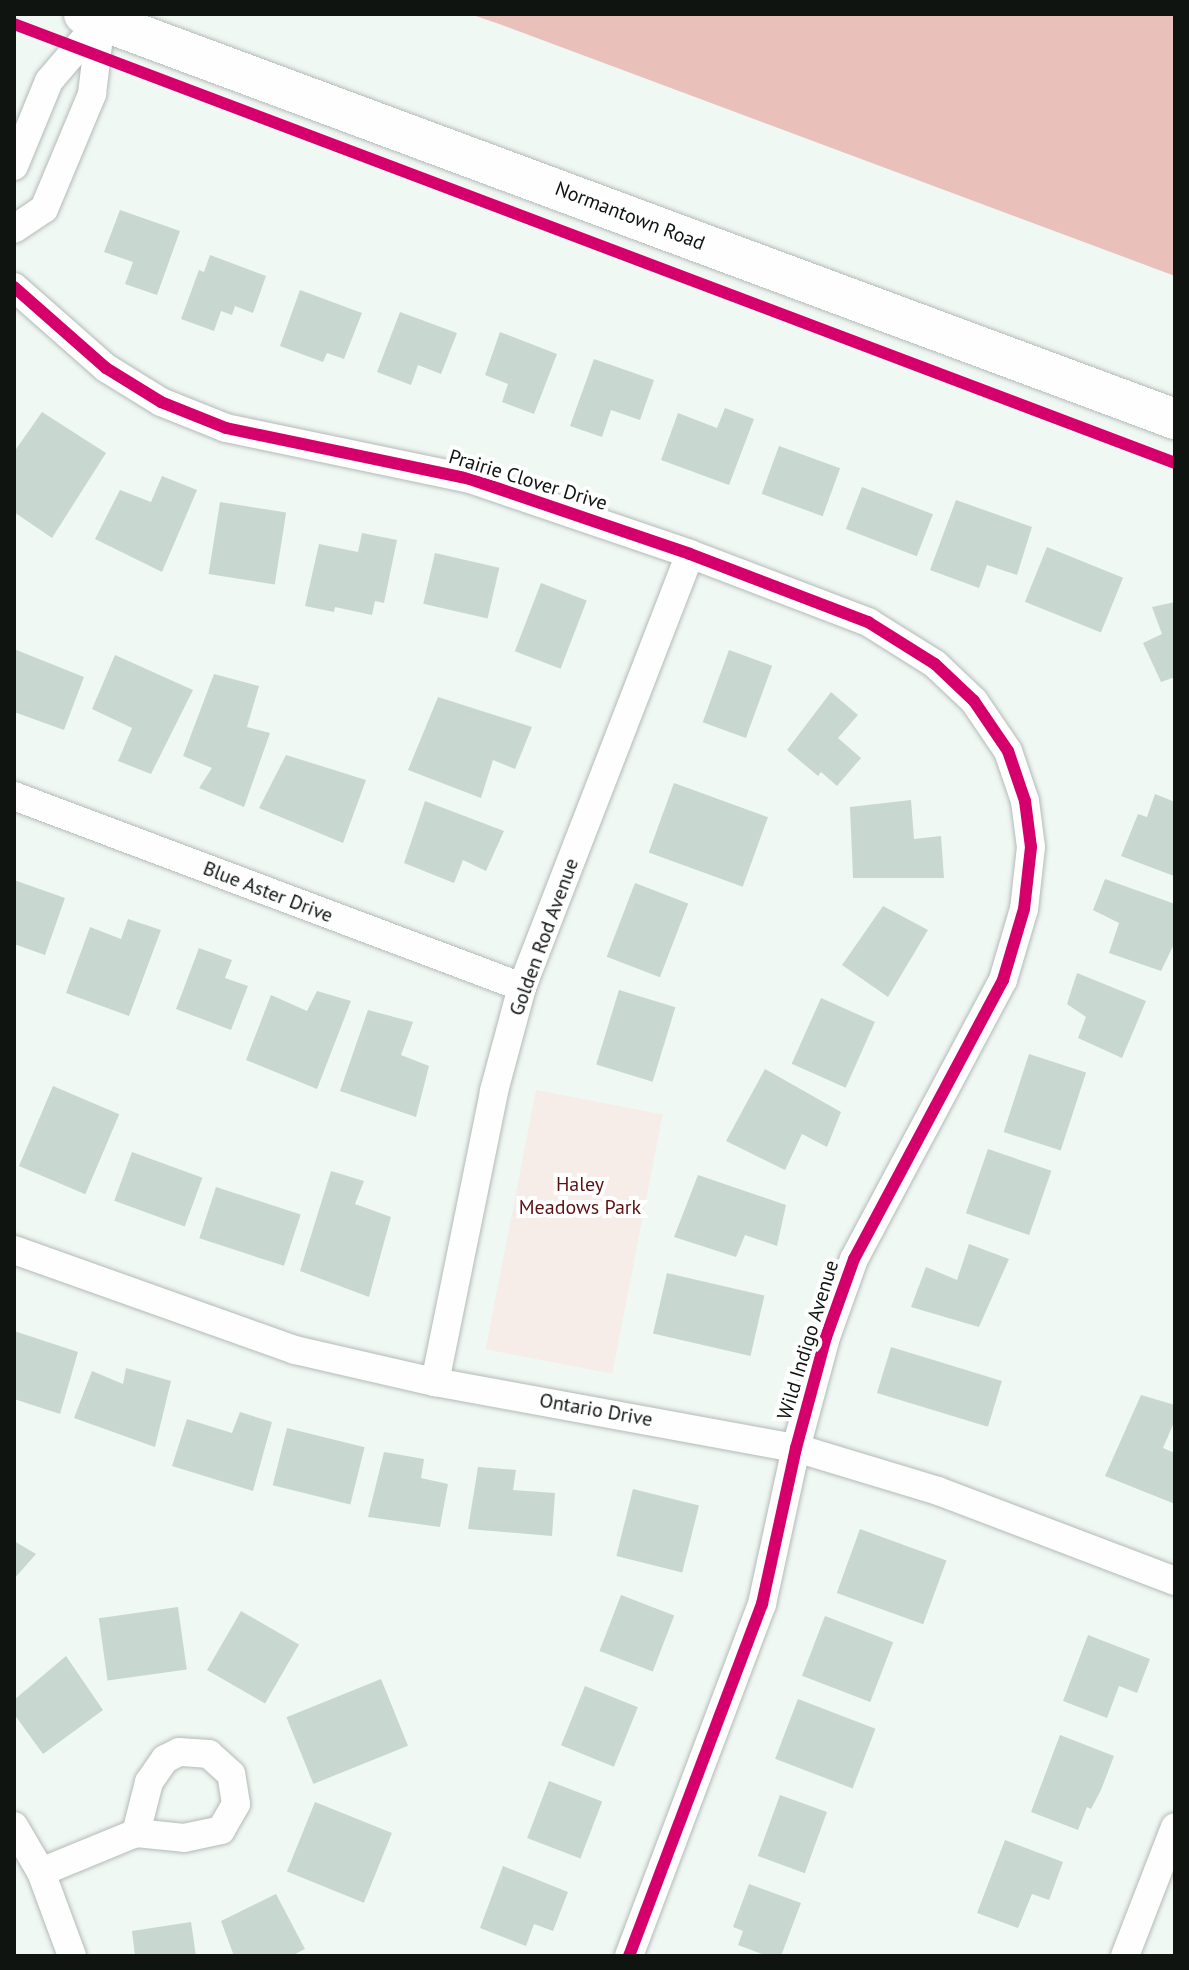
<!DOCTYPE html>
<style>
body{margin:0}
#map{position:relative;width:1189px;height:1970px;overflow:hidden;background:#f0f8f4;font-family:"PT Sans",sans-serif}
div>[style]{position:absolute}
.green>*{inset:0;background:#f6ece8;transform-origin:0 0}
.water>*{inset:0;background:#eac0ba}
.building>*{inset:0;background:#c8d7cf;transform-origin:0 0}
.roads{filter:drop-shadow(0 0 2px #b4bab7) drop-shadow(0 0 2px #b4bab7)}
.street>*{height:28px;margin:-14px;padding:0 14px;transform-origin:14px;border-radius:14px;background:#fdfefd}
.secondary>*{height:40px;margin:-20px;padding:0 20px;transform-origin:20px;border-radius:20px;background:#fdfefd}
.cycleway>*{height:12px;margin:-6px;padding:0 6px;transform-origin:6px;border-radius:6px;background:#d6006c}
span{translate:-50% -50%;white-space:nowrap;text-align:center;line-height:1.15;-webkit-text-stroke:8px #fff;paint-order:stroke}
.street-label{font-size:20px;color:#0f1411}
.park-label{font-size:20px;color:#5b1111}
.frame{position:absolute;inset:0;border:16px solid #0f1411;pointer-events:none}
</style>
<div id="map">
<div class="green">
<i style="left:536px;top:1090px;width:129px;height:264px;rotate:11deg"></i>
</div>
<div class="water">
<i style="clip-path:polygon(470px 14px,1175px 14px,1175px 276px,502px 25px)"></i>
</div>
<div class="building">
<i style="clip-path:polygon(120px 210px,180px 231px,157px 295px,125px 284px,133px 262px,104px 252px)"></i>
<i style="clip-path:polygon(210px 255px,266px 276px,253px 313px,235px 306px,232px 315px,221px 311px,214px 331px,181px 319px,199px 270px,204px 272px)"></i>
<i style="clip-path:polygon(300px 290px,362px 313px,344px 359px,327px 353px,323px 362px,280px 346px)"></i>
<i style="clip-path:polygon(400px 312px,457px 333px,441px 374px,418px 365px,411px 385px,377px 372px)"></i>
<i style="clip-path:polygon(500px 332px,557px 354px,534px 414px,502px 402px,508px 384px,485px 375px)"></i>
<i style="clip-path:polygon(594px 359px,654px 380px,640px 420px,611px 410px,602px 437px,570px 426px)"></i>
<i style="clip-path:polygon(725px 408px,754px 419px,729px 485px,661px 460px,678px 413px,717px 428px)"></i>
<i style="clip-path:polygon(42px 412px,106px 453px,52px 538px,14px 512px,14px 452px)"></i>
<i style="left:779px;top:446px;width:65px;height:51px;rotate:20deg"></i>
<i style="clip-path:polygon(162px 476px,197px 490px,162px 572px,95px 539px,120px 490px,151px 502px)"></i>
<i style="left:862px;top:487px;width:76px;height:45px;rotate:21deg"></i>
<i style="clip-path:polygon(956px 500px,1032px 527px,1017px 575px,987px 565px,979px 588px,930px 570px)"></i>
<i style="left:220px;top:502px;width:67px;height:73px;rotate:9deg"></i>
<i style="clip-path:polygon(362px 533px,397px 540px,384px 603px,375px 601px,372px 615px,335px 607px,334px 612px,305px 606px,319px 544px,358px 552px)"></i>
<i style="left:1047px;top:547px;width:82px;height:59px;rotate:22deg"></i>
<i style="left:435px;top:553px;width:66px;height:52px;rotate:13deg"></i>
<i style="left:541px;top:583px;width:49px;height:73px;rotate:21deg"></i>
<i style="clip-path:polygon(1175px 602px,1175px 677px,1161px 682px,1143px 643px,1162px 634px,1152px 607px)"></i>
<i style="clip-path:polygon(14px 649px,84px 677px,64px 730px,14px 712px)"></i>
<i style="left:729px;top:650px;width:46px;height:77px;rotate:20deg"></i>
<i style="clip-path:polygon(115px 655px,193px 690px,151px 774px,118px 761px,132px 728px,92px 709px)"></i>
<i style="clip-path:polygon(214px 674px,259px 686px,247px 727px,270px 733px,244px 807px,199px 788px,212px 768px,183px 756px)"></i>
<i style="clip-path:polygon(831px 692px,858px 715px,838px 738px,861px 758px,837px 786px,821px 772px,818px 776px,787px 750px)"></i>
<i style="clip-path:polygon(438px 697px,532px 727px,515px 769px,493px 760px,481px 798px,408px 770px)"></i>
<i style="clip-path:polygon(286px 755px,366px 780px,343px 843px,259px 808px)"></i>
<i style="left:674px;top:783px;width:100px;height:74px;rotate:20deg"></i>
<i style="clip-path:polygon(1155px 794px,1175px 802px,1174px 876px,1121px 856px,1138px 814px,1147px 817px)"></i>
<i style="clip-path:polygon(911px 800px,914px 839px,941px 836px,944px 878px,853px 878px,850px 807px)"></i>
<i style="clip-path:polygon(425px 801px,504px 831px,486px 871px,463px 860px,454px 883px,404px 863px)"></i>
<i style="clip-path:polygon(1105px 879px,1175px 904px,1175px 942px,1161px 971px,1109px 953px,1119px 923px,1093px 910px)"></i>
<i style="clip-path:polygon(14px 880px,65px 898px,45px 955px,14px 944px)"></i>
<i style="left:635px;top:883px;width:57px;height:79px;rotate:21deg"></i>
<i style="clip-path:polygon(883px 906px,928px 930px,888px 997px,842px 965px)"></i>
<i style="clip-path:polygon(128px 919px,161px 930px,129px 1016px,66px 993px,90px 927px,121px 939px)"></i>
<i style="clip-path:polygon(199px 948px,232px 960px,225px 978px,248px 986px,231px 1030px,176px 1009px)"></i>
<i style="clip-path:polygon(1077px 973px,1146px 1001px,1122px 1058px,1078px 1038px,1086px 1017px,1067px 1004px)"></i>
<i style="left:619px;top:990px;width:59px;height:78px;rotate:17deg"></i>
<i style="clip-path:polygon(317px 991px,351px 1001px,317px 1089px,246px 1060px,271px 995px,307px 1011px)"></i>
<i style="left:821px;top:998px;width:59px;height:72px;rotate:24deg"></i>
<i style="clip-path:polygon(368px 1010px,413px 1022px,401px 1055px,429px 1066px,416px 1117px,340px 1091px)"></i>
<i style="left:1029px;top:1054px;width:60px;height:82px;rotate:18deg"></i>
<i style="clip-path:polygon(765px 1069px,841px 1112px,827px 1147px,802px 1134px,785px 1170px,726px 1141px)"></i>
<i style="left:53px;top:1086px;width:72px;height:87px;rotate:23deg"></i>
<i style="left:988px;top:1149px;width:67px;height:68px;rotate:19deg"></i>
<i style="left:132px;top:1152px;width:75px;height:52px;rotate:20deg"></i>
<i style="clip-path:polygon(331px 1171px,364px 1181px,355px 1204px,391px 1217px,369px 1297px,300px 1271px)"></i>
<i style="clip-path:polygon(698px 1175px,786px 1205px,777px 1246px,745px 1235px,736px 1257px,674px 1237px)"></i>
<i style="left:216px;top:1187px;width:89px;height:54px;rotate:18deg"></i>
<i style="clip-path:polygon(969px 1244px,1009px 1259px,979px 1327px,911px 1307px,926px 1267px,957px 1280px)"></i>
<i style="left:667px;top:1273px;width:100px;height:62px;rotate:13deg"></i>
<i style="clip-path:polygon(14px 1331px,78px 1352px,60px 1414px,14px 1399px)"></i>
<i style="left:891px;top:1347px;width:116px;height:48px;rotate:17deg"></i>
<i style="clip-path:polygon(126px 1368px,171px 1381px,155px 1447px,74px 1418px,92px 1371px,123px 1384px)"></i>
<i style="clip-path:polygon(1141px 1395px,1175px 1405px,1175px 1420px,1163px 1448px,1175px 1453px,1175px 1504px,1105px 1476px)"></i>
<i style="clip-path:polygon(240px 1412px,272px 1422px,253px 1491px,172px 1466px,187px 1419px,232px 1433px)"></i>
<i style="left:287px;top:1428px;width:80px;height:59px;rotate:14deg"></i>
<i style="clip-path:polygon(384px 1452px,424px 1459px,421px 1478px,448px 1484px,440px 1527px,368px 1517px)"></i>
<i style="clip-path:polygon(478px 1467px,516px 1470px,513px 1490px,555px 1493px,552px 1536px,468px 1529px)"></i>
<i style="left:633px;top:1489px;width:68px;height:69px;rotate:14deg"></i>
<i style="left:860px;top:1529px;width:92px;height:68px;rotate:20deg"></i>
<i style="clip-path:polygon(14px 1541px,36px 1554px,14px 1579px)"></i>
<i style="left:621px;top:1595px;width:57px;height:60px;rotate:21deg"></i>
<i style="left:178px;top:1607px;width:63px;height:80px;rotate:82deg"></i>
<i style="left:241px;top:1611px;width:67px;height:68px;rotate:30deg"></i>
<i style="left:825px;top:1616px;width:73px;height:64px;rotate:21deg"></i>
<i style="clip-path:polygon(1088px 1635px,1150px 1659px,1137px 1693px,1119px 1686px,1107px 1718px,1063px 1701px)"></i>
<i style="clip-path:polygon(66px 1656px,103px 1710px,43px 1754px,14px 1714px,14px 1700px)"></i>
<i style="left:381px;top:1679px;width:72px;height:102px;rotate:68deg"></i>
<i style="left:585px;top:1686px;width:57px;height:64px;rotate:22deg"></i>
<i style="left:798px;top:1699px;width:83px;height:64px;rotate:21deg"></i>
<i style="clip-path:polygon(1060px 1735px,1114px 1756px,1101px 1790px,1091px 1809px,1087px 1807px,1078px 1830px,1031px 1812px)"></i>
<i style="left:549px;top:1781px;width:57px;height:61px;rotate:21deg"></i>
<i style="left:780px;top:1795px;width:50px;height:65px;rotate:20deg"></i>
<i style="left:315px;top:1802px;width:83px;height:75px;rotate:22deg"></i>
<i style="clip-path:polygon(1005px 1840px,1063px 1862px,1049px 1900px,1032px 1894px,1018px 1928px,977px 1913px)"></i>
<i style="clip-path:polygon(503px 1866px,568px 1892px,553px 1931px,534px 1924px,526px 1946px,480px 1928px)"></i>
<i style="clip-path:polygon(749px 1884px,801px 1903px,781px 1956px,767px 1956px,738px 1945px,743px 1931px,733px 1927px)"></i>
<i style="clip-path:polygon(276px 1894px,305px 1949px,291px 1956px,234px 1956px,221px 1921px)"></i>
<i style="clip-path:polygon(191px 1922px,196px 1956px,135px 1956px,132px 1931px)"></i>
</div>
<div class="roads">
<div class="street">
<i style="left:14px;top:166px;width:92px;rotate:-67.6deg"></i>
<i style="left:49px;top:81px;width:80px;rotate:-49.6deg"></i>
<i style="left:14px;top:229px;width:36px;rotate:-34deg"></i>
<i style="left:44px;top:209px;width:125px;rotate:-67.3deg"></i>
<i style="left:92px;top:94px;width:75px;rotate:-83.1deg"></i>
<i style="left:14px;top:287px;width:123px;rotate:41.4deg"></i>
<i style="left:106px;top:368px;width:65px;rotate:31.7deg"></i>
<i style="left:161px;top:402px;width:70px;rotate:21.8deg"></i>
<i style="left:226px;top:428px;width:249px;rotate:11.8deg"></i>
<i style="left:470px;top:479px;width:232px;rotate:18.8deg"></i>
<i style="left:690px;top:554px;width:191px;rotate:20.9deg"></i>
<i style="left:868px;top:622px;width:79px;rotate:32.1deg"></i>
<i style="left:935px;top:664px;width:54px;rotate:43.5deg"></i>
<i style="left:974px;top:701px;width:60px;rotate:55.8deg"></i>
<i style="left:1008px;top:751px;width:53px;rotate:71.2deg"></i>
<i style="left:1025px;top:801px;width:46px;rotate:82.6deg"></i>
<i style="left:1031px;top:847px;width:62px;rotate:96.4deg"></i>
<i style="left:1024px;top:909px;width:74px;rotate:106.5deg"></i>
<i style="left:1003px;top:980px;width:316px;rotate:118.1deg"></i>
<i style="left:854px;top:1259px;width:83px;rotate:109.7deg"></i>
<i style="left:826px;top:1337px;width:115px;rotate:105.1deg"></i>
<i style="left:796px;top:1448px;width:160px;rotate:102.3deg"></i>
<i style="left:762px;top:1604px;width:376px;rotate:110.7deg"></i>
<i style="left:14px;top:796px;width:543px;rotate:20.61deg"></i>
<i style="left:14px;top:1250px;width:298px;rotate:19.6deg"></i>
<i style="left:295px;top:1350px;width:144px;rotate:12.9deg"></i>
<i style="left:435px;top:1382px;width:367px;rotate:10.4deg"></i>
<i style="left:796px;top:1448px;width:148px;rotate:16.8deg"></i>
<i style="left:938px;top:1491px;width:254px;rotate:20.8deg"></i>
<i style="left:435px;top:1382px;width:297px;rotate:-78.5deg"></i>
<i style="left:494px;top:1091px;width:108px;rotate:-74.9deg"></i>
<i style="left:522px;top:987px;width:464px;rotate:-68.8deg"></i>
<i style="left:14px;top:1826px;width:53px;rotate:59.6deg"></i>
<i style="left:41px;top:1872px;width:90px;rotate:69.7deg"></i>
<i style="left:41px;top:1872px;width:103px;rotate:-22.3deg"></i>
<i style="left:136px;top:1833px;width:48px;rotate:5.9deg"></i>
<i style="left:184px;top:1838px;width:38px;rotate:-12deg"></i>
<i style="left:221px;top:1830px;width:30px;rotate:-60deg"></i>
<i style="left:236px;top:1804px;width:30px;rotate:-99deg"></i>
<i style="left:231px;top:1774px;width:30px;rotate:-138deg"></i>
<i style="left:209px;top:1754px;width:30px;rotate:-176deg"></i>
<i style="left:179px;top:1752px;width:16px;rotate:153deg"></i>
<i style="left:165px;top:1759px;width:28px;rotate:125deg"></i>
<i style="left:149px;top:1782px;width:53px;rotate:104.3deg"></i>
<i style="left:1125px;top:1956px;width:138px;rotate:-68.8deg"></i>
</div>
<div class="secondary">
<i style="left:84px;top:14px;width:1164px;rotate:20.37deg"></i>
</div>
</div>
<div class="cycleway">
<i style="left:14px;top:24px;width:1241px;rotate:20.71deg"></i>
<i style="left:14px;top:287px;width:123px;rotate:41.4deg"></i>
<i style="left:106px;top:368px;width:65px;rotate:31.7deg"></i>
<i style="left:161px;top:402px;width:70px;rotate:21.8deg"></i>
<i style="left:226px;top:428px;width:249px;rotate:11.8deg"></i>
<i style="left:470px;top:479px;width:232px;rotate:18.8deg"></i>
<i style="left:690px;top:554px;width:191px;rotate:20.9deg"></i>
<i style="left:868px;top:622px;width:79px;rotate:32.1deg"></i>
<i style="left:935px;top:664px;width:54px;rotate:43.5deg"></i>
<i style="left:974px;top:701px;width:60px;rotate:55.8deg"></i>
<i style="left:1008px;top:751px;width:53px;rotate:71.2deg"></i>
<i style="left:1025px;top:801px;width:46px;rotate:82.6deg"></i>
<i style="left:1031px;top:847px;width:62px;rotate:96.4deg"></i>
<i style="left:1024px;top:909px;width:74px;rotate:106.5deg"></i>
<i style="left:1003px;top:980px;width:316px;rotate:118.1deg"></i>
<i style="left:854px;top:1259px;width:83px;rotate:109.7deg"></i>
<i style="left:826px;top:1337px;width:115px;rotate:105.1deg"></i>
<i style="left:796px;top:1448px;width:160px;rotate:102.3deg"></i>
<i style="left:762px;top:1604px;width:376px;rotate:110.7deg"></i>
</div>
<div class="street-label">
<span style="left:630px;top:216px;rotate:21deg">Normantown Road</span>
<span style="left:528px;top:480px;rotate:17deg">Prairie Clover Drive</span>
<span style="left:268px;top:892px;rotate:21deg">Blue Aster Drive</span>
<span style="left:544px;top:937px;rotate:-70deg">Golden Rod Avenue</span>
<span style="left:808px;top:1340px;rotate:-73deg">Wild Indigo Avenue</span>
<span style="left:596px;top:1410px;rotate:10deg">Ontario Drive</span>
</div>
<div class="park-label">
<span style="left:580px;top:1196px">Haley<br>Meadows Park</span>
</div>
<div class="frame"></div>
</div>
